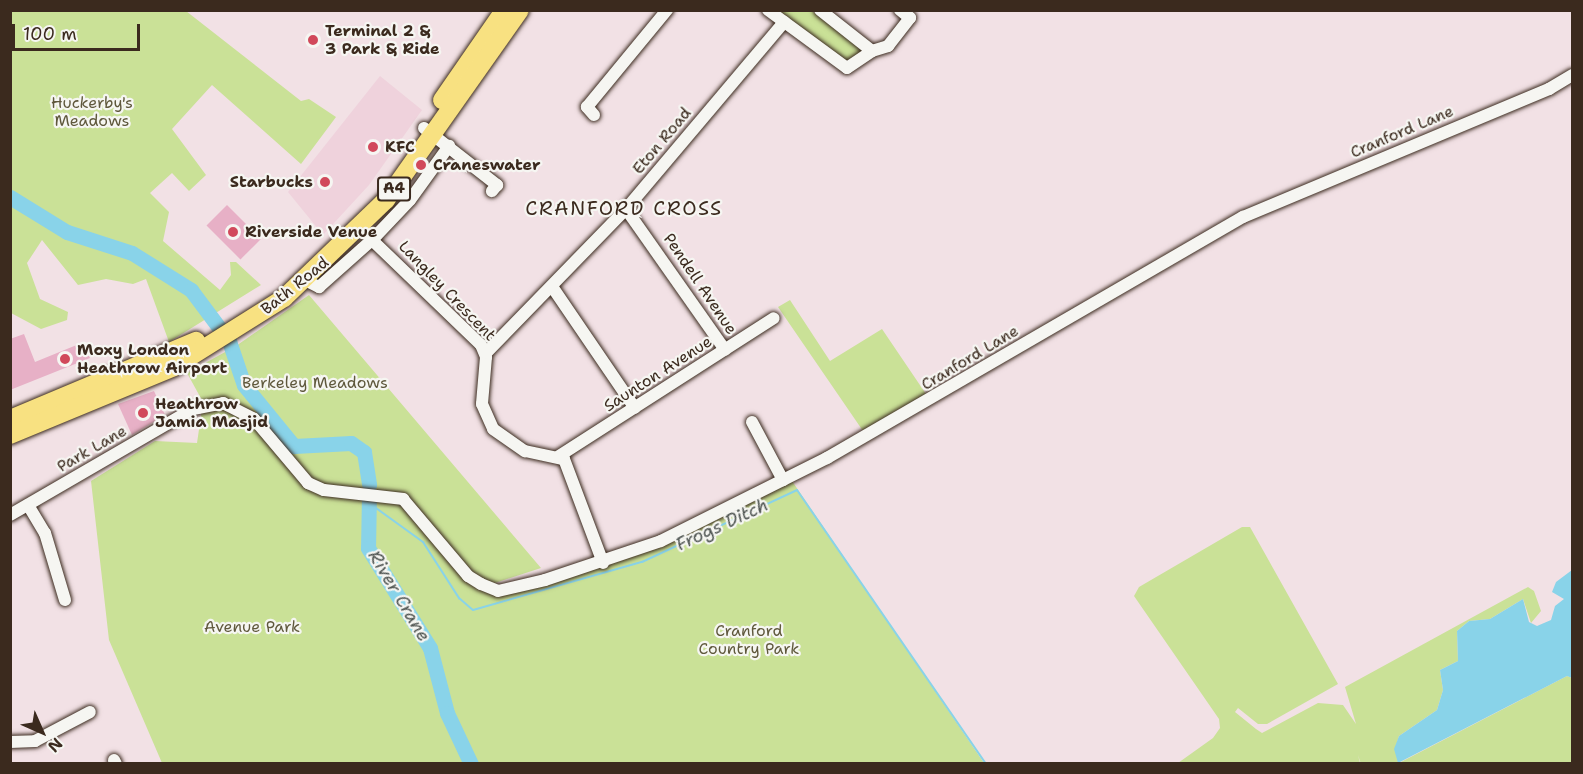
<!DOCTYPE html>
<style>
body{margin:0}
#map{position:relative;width:1583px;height:774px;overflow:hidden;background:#f2e1e5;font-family:"Shantell Sans",sans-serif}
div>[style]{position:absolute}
.built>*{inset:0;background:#efd2dc}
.green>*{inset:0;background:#cae197}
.water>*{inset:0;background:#89d3e9}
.stream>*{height:2px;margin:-1px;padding:0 1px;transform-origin:1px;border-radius:1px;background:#89d3e9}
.river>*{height:15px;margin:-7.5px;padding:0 7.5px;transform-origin:7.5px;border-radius:7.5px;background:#89d3e9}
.building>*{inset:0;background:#e7b0c6;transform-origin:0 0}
.roads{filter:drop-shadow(0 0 2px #3b2a1e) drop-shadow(0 0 2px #3b2a1e)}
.minor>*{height:12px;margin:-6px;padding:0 6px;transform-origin:6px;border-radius:6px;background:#f6f6f2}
.highway>*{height:18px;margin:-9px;padding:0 9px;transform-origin:9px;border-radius:9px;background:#f8e181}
.dots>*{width:16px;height:16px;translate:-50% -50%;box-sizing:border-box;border:3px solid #f6f6f2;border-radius:50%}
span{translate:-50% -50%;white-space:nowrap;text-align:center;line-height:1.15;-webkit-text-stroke:4.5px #f6f6f2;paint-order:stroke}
.shield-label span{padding:2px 4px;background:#f6f6f2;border:2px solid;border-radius:4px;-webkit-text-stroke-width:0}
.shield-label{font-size:15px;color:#3b2a1e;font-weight:700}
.poi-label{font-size:16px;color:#3b2a1e;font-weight:700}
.left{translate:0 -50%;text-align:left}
.right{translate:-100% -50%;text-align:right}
.park-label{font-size:16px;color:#5f583c}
.street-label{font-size:16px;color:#3b2a1e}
.water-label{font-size:18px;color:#4e5451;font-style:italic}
.quarter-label{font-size:20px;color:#3b2a1e;letter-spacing:1.5px}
.frame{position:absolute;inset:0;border:12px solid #3b2a1e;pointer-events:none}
.north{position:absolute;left:12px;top:702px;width:60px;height:60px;-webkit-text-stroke:4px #f6f6f2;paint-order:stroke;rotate:135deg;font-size:16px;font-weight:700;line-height:24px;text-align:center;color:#3b2a1e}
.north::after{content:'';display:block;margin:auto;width:21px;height:27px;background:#3b2a1e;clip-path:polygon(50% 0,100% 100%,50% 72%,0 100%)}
.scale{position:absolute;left:12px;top:24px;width:128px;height:27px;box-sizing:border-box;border:3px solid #3b2a1e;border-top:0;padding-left:8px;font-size:18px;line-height:21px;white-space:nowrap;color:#3b2a1e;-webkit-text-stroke:4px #f6f6f2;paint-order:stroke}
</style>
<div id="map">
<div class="built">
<i style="clip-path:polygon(380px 76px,422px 110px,369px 185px,323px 235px,288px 192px)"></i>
</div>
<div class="green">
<i style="clip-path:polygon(11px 10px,186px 11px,301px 101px,309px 99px,336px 117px,301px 164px,212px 85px,172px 129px,206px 175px,189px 191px,172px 173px,150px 193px,169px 212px,163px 241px,220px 290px,231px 275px,230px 262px,236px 262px,261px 285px,169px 342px,146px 279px,133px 284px,106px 279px,78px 285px,42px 240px,27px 263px,40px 299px,68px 312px,67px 320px,41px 329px,11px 313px)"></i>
<i style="clip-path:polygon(775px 11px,812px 11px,863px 51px,845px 62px)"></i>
<i style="clip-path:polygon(309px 295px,541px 568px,492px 584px,471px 572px,406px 496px,404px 510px,465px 578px,491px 593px,526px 590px,640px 553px,792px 481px,984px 763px,162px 763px,109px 640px,91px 481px,155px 441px,197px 443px,203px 402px,187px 373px,236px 346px)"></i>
<i style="clip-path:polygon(790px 300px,830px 361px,882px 329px,926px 394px,863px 431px,778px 307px)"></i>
<i style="clip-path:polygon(1242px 527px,1250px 527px,1338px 684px,1267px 724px,1258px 724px,1238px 708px,1235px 712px,1256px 729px,1262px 733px,1318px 703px,1343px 705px,1356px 724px,1345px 687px,1528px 587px,1534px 591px,1541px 611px,1531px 623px,1523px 599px,1490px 619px,1469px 621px,1457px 631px,1458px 661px,1440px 670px,1443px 690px,1437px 710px,1399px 736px,1395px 749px,1399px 763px,1567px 676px,1572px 678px,1572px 763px,1361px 764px,1358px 755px,1360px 763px,1178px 763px,1213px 738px,1220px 728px,1219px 719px,1134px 596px,1139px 587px)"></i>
</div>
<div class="water">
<i style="clip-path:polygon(1572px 570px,1572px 678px,1567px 676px,1398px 763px,1394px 749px,1399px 736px,1437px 710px,1443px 690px,1440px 670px,1458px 661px,1457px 631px,1469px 621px,1490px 619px,1523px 599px,1529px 622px,1537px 626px,1551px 620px,1555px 606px,1564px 599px,1552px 592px,1556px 582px)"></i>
</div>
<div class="stream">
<i style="left:369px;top:503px;width:67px;rotate:35.8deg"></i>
<i style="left:423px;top:542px;width:67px;rotate:57.3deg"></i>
<i style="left:459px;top:598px;width:18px;rotate:41deg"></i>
<i style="left:473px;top:610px;width:176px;rotate:-15.9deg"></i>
<i style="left:642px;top:562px;width:171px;rotate:-24.9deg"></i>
<i style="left:797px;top:490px;width:333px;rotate:55.4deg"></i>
</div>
<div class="river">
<i style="left:10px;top:197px;width:67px;rotate:31.6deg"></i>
<i style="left:67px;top:232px;width:68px;rotate:17.9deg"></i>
<i style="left:132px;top:253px;width:70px;rotate:32.1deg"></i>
<i style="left:191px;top:290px;width:64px;rotate:53.3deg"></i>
<i style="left:229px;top:341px;width:46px;rotate:71.2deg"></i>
<i style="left:244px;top:385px;width:79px;rotate:50.7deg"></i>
<i style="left:294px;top:446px;width:57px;rotate:-3deg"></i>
<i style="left:351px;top:443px;width:16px;rotate:35deg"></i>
<i style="left:364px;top:452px;width:33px;rotate:81deg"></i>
<i style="left:369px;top:493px;width:55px;rotate:91deg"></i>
<i style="left:368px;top:548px;width:118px;rotate:58.2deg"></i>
<i style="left:430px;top:648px;width:67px;rotate:75.3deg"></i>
<i style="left:447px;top:713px;width:56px;rotate:64.8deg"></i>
</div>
<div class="building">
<i style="left:227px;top:205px;width:48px;height:29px;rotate:45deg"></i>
<i style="clip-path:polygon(24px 334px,35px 362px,84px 342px,90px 358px,10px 390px,10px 339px)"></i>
<i style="clip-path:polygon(154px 391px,165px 415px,132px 435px,118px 404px)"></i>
</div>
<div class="roads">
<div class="minor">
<i style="left:768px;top:10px;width:98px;rotate:36.3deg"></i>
<i style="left:847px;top:68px;width:30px;rotate:-34deg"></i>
<i style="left:872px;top:51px;width:66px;rotate:-141.7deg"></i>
<i style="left:872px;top:51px;width:17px;rotate:-17deg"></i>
<i style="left:888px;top:46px;width:36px;rotate:-52deg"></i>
<i style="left:910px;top:18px;width:13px;rotate:-141deg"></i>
<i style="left:594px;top:115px;width:11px;rotate:-131deg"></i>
<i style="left:587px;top:107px;width:126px;rotate:-50.5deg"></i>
<i style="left:424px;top:128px;width:93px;rotate:38deg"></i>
<i style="left:497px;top:185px;width:8px;rotate:130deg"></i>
<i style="left:626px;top:209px;width:172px;rotate:54.9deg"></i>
<i style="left:372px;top:240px;width:151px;rotate:43.9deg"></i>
<i style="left:481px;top:345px;width:13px;rotate:67deg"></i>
<i style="left:486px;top:357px;width:47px;rotate:94.9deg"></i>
<i style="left:482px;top:404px;width:27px;rotate:66deg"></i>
<i style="left:493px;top:429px;width:39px;rotate:35deg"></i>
<i style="left:525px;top:451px;width:40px;rotate:12deg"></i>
<i style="left:564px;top:459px;width:111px;rotate:69.4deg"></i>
<i style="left:305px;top:280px;width:16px;rotate:27deg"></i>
<i style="left:319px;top:287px;width:71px;rotate:-41.6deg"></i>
<i style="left:372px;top:240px;width:55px;rotate:-46.5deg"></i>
<i style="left:410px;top:200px;width:67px;rotate:-54.2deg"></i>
<i style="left:553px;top:288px;width:145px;rotate:55.7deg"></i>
<i style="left:486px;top:353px;width:201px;rotate:-45.8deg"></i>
<i style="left:626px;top:209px;width:245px;rotate:-49.8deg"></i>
<i style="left:752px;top:422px;width:66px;rotate:61.9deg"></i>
<i style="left:559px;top:456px;width:255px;rotate:-32.7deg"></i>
<i style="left:28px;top:505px;width:33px;rotate:59deg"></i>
<i style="left:45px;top:533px;width:70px;rotate:73.4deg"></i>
<i style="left:10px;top:515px;width:211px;rotate:-30.1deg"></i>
<i style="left:193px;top:409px;width:31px;rotate:-11deg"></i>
<i style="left:223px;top:403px;width:35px;rotate:27deg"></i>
<i style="left:254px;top:419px;width:84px;rotate:49.8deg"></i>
<i style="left:308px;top:483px;width:17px;rotate:24deg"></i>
<i style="left:324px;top:490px;width:80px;rotate:6.5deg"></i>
<i style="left:403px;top:499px;width:101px;rotate:49.8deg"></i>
<i style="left:468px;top:576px;width:15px;rotate:32deg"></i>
<i style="left:481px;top:584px;width:18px;rotate:22deg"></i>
<i style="left:498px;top:591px;width:48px;rotate:-13.2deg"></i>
<i style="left:545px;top:580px;width:122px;rotate:-18.6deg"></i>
<i style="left:661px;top:541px;width:186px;rotate:-26.6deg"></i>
<i style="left:827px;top:458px;width:481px;rotate:-30.1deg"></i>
<i style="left:1243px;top:217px;width:332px;rotate:-22.7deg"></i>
<i style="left:1549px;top:89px;width:27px;rotate:-31deg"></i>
<i style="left:10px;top:742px;width:25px;rotate:-2deg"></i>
<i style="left:35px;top:741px;width:62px;rotate:-27.8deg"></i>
<i style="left:114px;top:760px;width:4px;rotate:63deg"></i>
</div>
<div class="highway">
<i style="left:442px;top:100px;width:107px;rotate:-55.3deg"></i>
<i style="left:10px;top:419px;width:202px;rotate:-22.8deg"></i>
<i style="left:10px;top:435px;width:178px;rotate:-22.5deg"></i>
<i style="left:174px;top:367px;width:130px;rotate:-32.1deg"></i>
<i style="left:284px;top:298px;width:141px;rotate:-43.9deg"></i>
<i style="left:386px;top:200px;width:232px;rotate:-54.8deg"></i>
</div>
</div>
<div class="dots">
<i style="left:313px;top:40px;background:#d1495b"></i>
<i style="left:373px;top:147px;background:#d1495b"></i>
<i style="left:421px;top:165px;background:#d1495b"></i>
<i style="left:325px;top:182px;background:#d1495b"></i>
<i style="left:233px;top:232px;background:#d1495b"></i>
<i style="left:65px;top:359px;background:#d1495b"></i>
<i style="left:143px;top:413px;background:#d1495b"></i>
</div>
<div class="shield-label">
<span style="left:394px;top:189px">A4</span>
</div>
<div class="poi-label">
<span class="left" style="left:325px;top:40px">Terminal 2 &amp;<br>3 Park &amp; Ride</span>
<span class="left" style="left:385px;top:147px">KFC</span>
<span class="left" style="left:433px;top:165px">Craneswater</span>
<span class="right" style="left:313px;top:182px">Starbucks</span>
<span class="left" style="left:245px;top:232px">Riverside Venue</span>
<span class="left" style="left:77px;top:359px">Moxy London<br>Heathrow Airport</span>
<span class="left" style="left:155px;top:413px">Heathrow<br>Jamia Masjid</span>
</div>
<div class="park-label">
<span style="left:92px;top:112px">Huckerby's<br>Meadows</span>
<span style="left:315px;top:383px">Berkeley Meadows</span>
<span style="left:252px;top:627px">Avenue Park</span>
<span style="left:749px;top:640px">Cranford<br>Country Park</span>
</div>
<div class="street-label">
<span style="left:1402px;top:132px;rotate:-23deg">Cranford Lane</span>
<span style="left:662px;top:141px;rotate:-50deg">Eton Road</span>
<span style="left:700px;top:284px;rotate:56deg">Pendell Avenue</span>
<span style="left:295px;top:286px;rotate:-39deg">Bath Road</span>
<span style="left:447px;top:291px;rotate:46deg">Langley Crescent</span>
<span style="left:970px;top:358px;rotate:-31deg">Cranford Lane</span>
<span style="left:658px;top:374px;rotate:-33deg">Saunton Avenue</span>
<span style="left:92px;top:449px;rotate:-30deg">Park Lane</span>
</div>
<div class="water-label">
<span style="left:722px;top:525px;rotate:-25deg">Frogs Ditch</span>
<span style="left:399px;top:596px;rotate:59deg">River Crane</span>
</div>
<div class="quarter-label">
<span style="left:624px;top:208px">CRANFORD CROSS</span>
</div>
<div class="frame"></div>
<div class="north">N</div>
<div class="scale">100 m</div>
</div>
